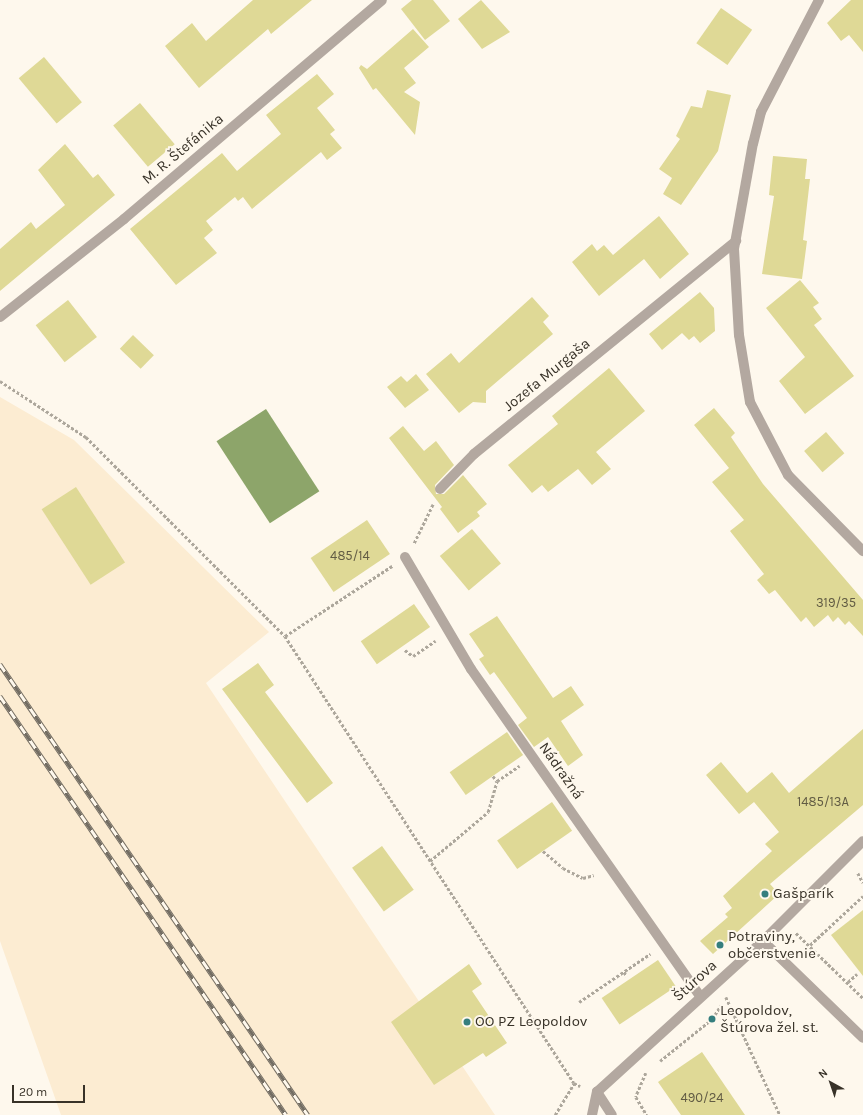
<!DOCTYPE html>
<meta charset="utf-8">
<style>
body{margin:0}
#map{position:relative;width:863px;height:1115px;overflow:hidden;background:#fef8ed;font-family:Karla,sans-serif}
div>[style]{position:absolute}
.built>*{inset:0;background:#fcecd2}
.water>*{inset:0;background:#8da56a;transform-origin:0 0}
.building>*{inset:0;background:#dfd996;transform-origin:0 0}
.path>*{height:2.5px;margin-top:-1.25px;transform-origin:0;background:repeating-linear-gradient(90deg,#ada79c 0 3px,transparent 0 5px)}
.street>*{height:10px;margin:-5px;padding:0 5px;transform-origin:5px;border-radius:5px;background:#b3a8a0}
.rail>*{height:4.5px;margin-top:-2.25px;transform-origin:0;background:repeating-linear-gradient(90deg,#fef8ed 0 9px,#736d63 0 18px);box-sizing:border-box;border-block:1px solid #736d63}
.dots>*{width:11px;height:11px;translate:-50% -50%;box-sizing:border-box;border:2px solid #fef8ed;border-radius:50%}
span{translate:-50% -50%;white-space:nowrap;text-align:center;line-height:1.15;-webkit-text-stroke:4px #fef8ed;paint-order:stroke}
.number-label{font-size:13px;color:#625c44}
.number-label span{-webkit-text-stroke-width:0}
.street-label{font-size:15px;color:#383228}
.poi-label{font-size:15px;color:#383228}
.left{translate:0 -50%;text-align:left}
.north{position:absolute;left:811px;top:1063px;width:40px;height:40px;-webkit-text-stroke:3px #fef8ed;paint-order:stroke;rotate:320deg;font-size:11px;font-weight:700;line-height:16px;text-align:center;color:#383228}
.north::after{content:'';display:block;margin:auto;width:14px;height:18px;background:#383228;clip-path:polygon(50% 0,100% 100%,50% 72%,0 100%)}
.scale{position:absolute;left:12px;top:1085px;width:73px;height:18px;box-sizing:border-box;border:2px solid #383228;border-top:0;padding-left:5px;font-size:12px;line-height:14px;white-space:nowrap;color:#383228;-webkit-text-stroke:3px #fef8ed;paint-order:stroke}
</style>
<div id="map">
<div class="built">
<i style="clip-path:polygon(0 397px,74px 440px,269px 632px,206px 683px,495px 1115px,61px 1115px,0 941px)"></i>
</div>
<div class="water">
<i style="left:266px;top:409px;width:98px;height:59px;rotate:57deg"></i>
</div>
<div class="building">
<i style="clip-path:polygon(253px 0,312px 0,271px 34px,268px 29px,199px 88px,165px 46px,192px 23px,206px 41px)"></i>
<i style="clip-path:polygon(412px 0,433px 0,450px 21px,425px 40px,401px 9px)"></i>
<i style="clip-path:polygon(481px 0,510px 32px,482px 49px,458px 19px)"></i>
<i style="clip-path:polygon(851px 0,863px 0,863px 52px,849px 35px,841px 41px,827px 23px)"></i>
<i style="left:721px;top:8px;width:38px;height:43px;rotate:35deg"></i>
<i style="clip-path:polygon(413px 29px,429px 47px,404px 68px,416px 83px,404px 92px,420px 102px,415px 135px,376px 88px,373px 90px,359px 68px,361px 65px,367px 69px)"></i>
<i style="left:44px;top:57px;width:59px;height:33px;rotate:50deg"></i>
<i style="clip-path:polygon(317px 74px,334px 94px,317px 108px,335px 130px,330px 134px,342px 148px,327px 160px,321px 152px,252px 209px,243px 197px,238px 201px,235px 197px,206px 221px,213px 230px,204px 238px,217px 253px,176px 285px,130px 229px,222px 153px,237px 171px,281px 134px,266px 115px)"></i>
<i style="clip-path:polygon(707px 90px,731px 95px,718px 151px,681px 205px,663px 194px,672px 178px,659px 169px,680px 139px,676px 136px,691px 106px,702px 108px)"></i>
<i style="left:140px;top:103px;width:54px;height:35px;rotate:50deg"></i>
<i style="clip-path:polygon(65px 144px,93px 178px,98px 174px,115px 195px,0 291px,0 249px,31px 222px,36px 229px,65px 205px,38px 170px)"></i>
<i style="clip-path:polygon(773px 156px,807px 159px,805px 179px,810px 179px,803px 240px,807px 241px,802px 279px,762px 274px,774px 196px,769px 195px)"></i>
<i style="clip-path:polygon(659px 216px,689px 254px,660px 279px,644px 259px,599px 296px,572px 262px,592px 244px,597px 251px,604px 245px,613px 255px)"></i>
<i style="clip-path:polygon(800px 280px,819px 303px,813px 307px,822px 319px,814px 325px,854px 376px,805px 414px,779px 381px,805px 357px,766px 308px)"></i>
<i style="clip-path:polygon(700px 292px,714px 308px,715px 331px,700px 343px,694px 336px,689px 340px,682px 333px,662px 350px,649px 334px)"></i>
<i style="clip-path:polygon(532px 297px,549px 316px,543px 322px,553px 334px,486px 391px,486px 403px,473px 402px,459px 413px,426px 374px,451px 353px,459px 363px)"></i>
<i style="left:68px;top:300px;width:47px;height:41px;rotate:52deg"></i>
<i style="left:133px;top:335px;width:29px;height:19px;rotate:44deg"></i>
<i style="clip-path:polygon(609px 368px,645px 411px,596px 452px,611px 469px,592px 485px,578px 469px,548px 492px,542px 485px,532px 493px,508px 465px,558px 424px,552px 416px)"></i>
<i style="clip-path:polygon(416px 374px,429px 390px,405px 408px,387px 387px,401px 376px,407px 382px)"></i>
<i style="clip-path:polygon(714px 408px,735px 433px,731px 437px,763px 484px,863px 600px,863px 636px,849px 621px,845px 625px,838px 617px,833px 622px,828px 615px,814px 627px,806px 617px,801px 622px,775px 590px,769px 594px,757px 580px,764px 574px,730px 531px,744px 520px,712px 482px,729px 468px,694px 425px)"></i>
<i style="clip-path:polygon(403px 426px,424px 451px,436px 441px,454px 465px,435px 485px,436px 494px,444px 494px,463px 475px,487px 504px,477px 512px,480px 516px,458px 533px,440px 509px,442px 507px,389px 438px)"></i>
<i style="left:826px;top:432px;width:28px;height:29px;rotate:49deg"></i>
<i style="left:76px;top:487px;width:90px;height:41px;rotate:57deg"></i>
<i style="left:367px;top:520px;width:41px;height:68px;rotate:56deg"></i>
<i style="left:472px;top:529px;width:45px;height:42px;rotate:50deg"></i>
<i style="left:414px;top:604px;width:28px;height:65px;rotate:55deg"></i>
<i style="clip-path:polygon(497px 616px,553px 698px,571px 686px,584px 705px,561px 721px,583px 755px,568px 766px,548px 737px,534px 747px,518px 725px,527px 718px,494px 672px,490px 675px,479px 659px,484px 656px,469px 634px)"></i>
<i style="clip-path:polygon(258px 663px,274px 685px,265px 692px,333px 783px,307px 803px,222px 689px)"></i>
<i style="clip-path:polygon(863px 729px,863px 805px,770px 884px,779px 894px,713px 954px,700px 941px,728px 917px,725px 914px,732px 908px,723px 896px,772px 851px,765px 844px,779px 832px,754px 802px,739px 814px,706px 775px,721px 762px,747px 793px,772px 772px,789px 793px)"></i>
<i style="left:507px;top:732px;width:28px;height:70px;rotate:55deg"></i>
<i style="left:552px;top:802px;width:35px;height:67px;rotate:55deg"></i>
<i style="left:382px;top:846px;width:54px;height:37px;rotate:54deg"></i>
<i style="clip-path:polygon(863px 910px,863px 976px,831px 935px)"></i>
<i style="left:658px;top:960px;width:32px;height:68px;rotate:56deg"></i>
<i style="clip-path:polygon(469px 964px,482px 984px,472px 991px,507px 1043px,486px 1057px,483px 1053px,434px 1085px,391px 1022px)"></i>
<i style="clip-path:polygon(702px 1052px,745px 1115px,681px 1115px,658px 1082px)"></i>
</div>
<div class="path">
<i style="left:0;top:381px;width:103px;rotate:33.1deg"></i>
<i style="left:86px;top:437px;width:281px;rotate:45deg"></i>
<i style="left:285px;top:636px;width:532px;rotate:57.12deg"></i>
<i style="left:574px;top:1083px;width:7px;rotate:27deg"></i>
<i style="left:414px;top:543px;width:43px;rotate:-64deg"></i>
<i style="left:285px;top:636px;width:128px;rotate:-33.2deg"></i>
<i style="left:405px;top:650px;width:10px;rotate:37deg"></i>
<i style="left:413px;top:656px;width:27px;rotate:-34deg"></i>
<i style="left:493px;top:776px;width:6px;rotate:51deg"></i>
<i style="left:543px;top:851px;width:26px;rotate:40deg"></i>
<i style="left:563px;top:868px;width:22px;rotate:27deg"></i>
<i style="left:583px;top:878px;width:11px;rotate:-15deg"></i>
<i style="left:430px;top:861px;width:76px;rotate:-40.2deg"></i>
<i style="left:488px;top:812px;width:32px;rotate:-74deg"></i>
<i style="left:497px;top:781px;width:27px;rotate:-34deg"></i>
<i style="left:858px;top:873px;width:11px;rotate:63deg"></i>
<i style="left:796px;top:933px;width:93px;rotate:44.1deg"></i>
<i style="left:810px;top:945px;width:72px;rotate:-42.8deg"></i>
<i style="left:624px;top:972px;width:5px;rotate:53deg"></i>
<i style="left:848px;top:982px;width:12px;rotate:-42deg"></i>
<i style="left:726px;top:997px;width:130px;rotate:65.4deg"></i>
<i style="left:579px;top:1002px;width:86px;rotate:-34.1deg"></i>
<i style="left:660px;top:1061px;width:67px;rotate:-38.9deg"></i>
<i style="left:712px;top:1019px;width:17px;rotate:-57deg"></i>
<i style="left:646px;top:1073px;width:26px;rotate:113deg"></i>
<i style="left:636px;top:1097px;width:21px;rotate:59deg"></i>
<i style="left:555px;top:1115px;width:37px;rotate:-59deg"></i>
</div>
<div class="street">
<i style="left:819px;top:0;width:126px;rotate:117.4deg"></i>
<i style="left:761px;top:112px;width:32px;rotate:104deg"></i>
<i style="left:753px;top:143px;width:108px;rotate:100.2deg"></i>
<i style="left:734px;top:249px;width:86px;rotate:86.7deg"></i>
<i style="left:739px;top:335px;width:68px;rotate:80.7deg"></i>
<i style="left:750px;top:402px;width:82px;rotate:62.5deg"></i>
<i style="left:788px;top:475px;width:107px;rotate:45.4deg"></i>
<i style="left:0;top:317px;width:158px;rotate:-38.3deg"></i>
<i style="left:124px;top:219px;width:338px;rotate:-40.3deg"></i>
<i style="left:440px;top:489px;width:49px;rotate:-45.8deg"></i>
<i style="left:474px;top:454px;width:338px;rotate:-39.1deg"></i>
<i style="left:405px;top:557px;width:130px;rotate:59.5deg"></i>
<i style="left:471px;top:669px;width:399px;rotate:55deg"></i>
<i style="left:763px;top:941px;width:139px;rotate:44.1deg"></i>
<i style="left:597px;top:1092px;width:224px;rotate:-42.3deg"></i>
<i style="left:763px;top:941px;width:141px;rotate:-45deg"></i>
<i style="left:597px;top:1092px;width:27px;rotate:57deg"></i>
<i style="left:592px;top:1115px;width:24px;rotate:-78deg"></i>
</div>
<div class="rail">
<i style="left:0;top:664px;width:546px;rotate:55.67deg"></i>
<i style="left:0;top:696px;width:507px;rotate:55.68deg"></i>
</div>
<div class="dots">
<i style="left:765px;top:894px;background:#357e7e"></i>
<i style="left:720px;top:945px;background:#357e7e"></i>
<i style="left:712px;top:1019px;background:#357e7e"></i>
<i style="left:467px;top:1022px;background:#357e7e"></i>
</div>
<div class="number-label">
<span style="left:350px;top:556px">485/14</span>
<span style="left:836px;top:603px">319/35</span>
<span style="left:823px;top:802px">1485/13A</span>
<span style="left:702px;top:1098px">490/24</span>
</div>
<div class="street-label">
<span style="left:183px;top:149px;rotate:-40deg">M. R. Štefánika</span>
<span style="left:547px;top:375px;rotate:-39deg">Jozefa Murgaša</span>
<span style="left:561px;top:771px;rotate:55deg">Nádražná</span>
<span style="left:695px;top:981px;rotate:-42deg">Štúrova</span>
</div>
<div class="poi-label">
<span class="left" style="left:773px;top:894px">Gašparík</span>
<span class="left" style="left:728px;top:945px">Potraviny,<br>občerstvenie</span>
<span class="left" style="left:720px;top:1019px">Leopoldov,<br>Štúrova žel. st.</span>
<span class="left" style="left:475px;top:1022px">OO PZ Leopoldov</span>
</div>
<div class="north">N</div>
<div class="scale">20 m</div>
</div>
